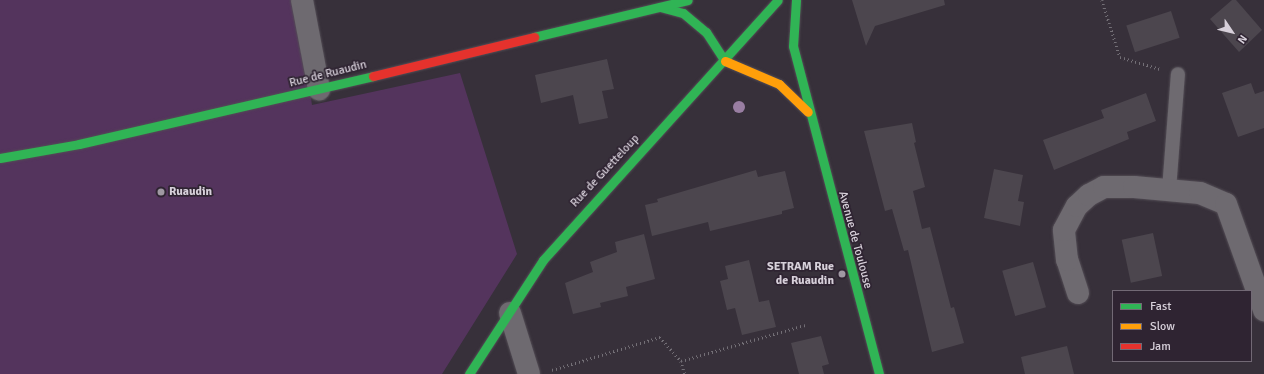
<!DOCTYPE html>
<style>
body{margin:0}
#map{position:relative;width:1264px;height:374px;overflow:hidden;background:#37303a;font-family:Signika,sans-serif}
div>[style]{position:absolute}
.green>*{inset:0;background:#54345d}
.building>*{inset:0;background:#4c464e;transform-origin:0 0}
.path>*{height:2.5px;margin-top:-1.25px;transform-origin:0;background:repeating-linear-gradient(90deg,#736f76 0 1px,transparent 0 4px)}
.roads{filter:drop-shadow(0 0 1px #534d55) drop-shadow(0 0 1px #534d55)}
.lane>*{height:14px;margin:-7px;padding:0 7px;transform-origin:7px;border-radius:7px;background:#6e6a70}
.street>*{height:22px;margin:-11px;padding:0 11px;transform-origin:11px;border-radius:11px;background:#6e6a70}
.fast>*{height:9px;margin:-4.5px;padding:0 4.5px;transform-origin:4.5px;border-radius:4.5px;background:#30b455}
.slow>*{height:9px;margin:-4.5px;padding:0 4.5px;transform-origin:4.5px;border-radius:4.5px;background:#ff9f0a}
.jam>*{height:9px;margin:-4.5px;padding:0 4.5px;transform-origin:4.5px;border-radius:4.5px;background:#e5322d}
.trees>*{width:12px;height:12px;margin:-6px;border-radius:50%;background:#997ea2}
.dots>*{width:11px;height:11px;translate:-50% -50%;box-sizing:border-box;border:2px solid #2f2432;border-radius:50%}
span{translate:-50% -50%;white-space:nowrap;text-align:center;line-height:1.15;-webkit-text-stroke:3.5px #2f2432;paint-order:stroke}
.street-label{font-size:12px;color:#d7d0da}
.poi-label{font-size:12px;color:#d7d0da;font-weight:700}
.left{translate:0 -50%;text-align:left}
.right{translate:-100% -50%;text-align:right}
.legend{position:absolute;left:1112px;top:290px;width:140px;height:72px;box-sizing:border-box;background:#2f2432;border:1px solid #726975;margin:0;padding:5px 7px;list-style:none;font-size:12px;color:#d7d0da}
.legend li{display:flex;align-items:center;gap:8px;height:20px}
.legend b{width:20px;border:1px solid #726975}
.north{position:absolute;left:1212px;top:12px;width:40px;height:40px;-webkit-text-stroke:3px #2f2432;paint-order:stroke;rotate:125deg;font-size:11px;font-weight:700;line-height:16px;text-align:center;color:#d7d0da}
.north::after{content:'';display:block;margin:auto;width:14px;height:18px;background:#d7d0da;clip-path:polygon(50% 0,100% 100%,50% 72%,0 100%)}
</style>
<div id="map">
<div class="green">
<i style="clip-path:polygon(0 0,296px 0,312px 105px,460px 73px,517px 254px,442px 374px,0 374px)"></i>
</div>
<div class="building">
<i style="clip-path:polygon(852px 0,944px 0,945px 5px,875px 26px,866px 46px)"></i>
<i style="clip-path:polygon(1232px 0,1236px 0,1262px 30px,1239px 52px,1210px 19px)"></i>
<i style="left:1171px;top:11px;width:28px;height:47px;rotate:72deg"></i>
<i style="clip-path:polygon(607px 59px,614px 89px,602px 91px,608px 118px,579px 124px,573px 95px,541px 103px,535px 75px)"></i>
<i style="clip-path:polygon(1251px 83px,1255px 94px,1264px 91px,1264px 128px,1238px 137px,1222px 93px)"></i>
<i style="clip-path:polygon(1146px 93px,1156px 121px,1127px 132px,1129px 139px,1054px 170px,1043px 140px,1104px 118px,1101px 110px)"></i>
<i style="clip-path:polygon(912px 123px,916px 142px,914px 143px,925px 187px,913px 191px,922px 229px,930px 227px,951px 308px,954px 307px,964px 343px,932px 352px,908px 250px,904px 251px,892px 209px,885px 211px,864px 131px)"></i>
<i style="clip-path:polygon(994px 169px,1023px 175px,1018px 201px,1024px 202px,1020px 226px,984px 218px)"></i>
<i style="clip-path:polygon(756px 170px,758px 177px,785px 171px,794px 208px,782px 211px,782px 214px,710px 231px,708px 222px,652px 236px,645px 205px,658px 202px,657px 199px)"></i>
<i style="left:1153px;top:233px;width:44px;height:32px;rotate:78deg"></i>
<i style="clip-path:polygon(644px 234px,655px 279px,626px 287px,628px 296px,600px 303px,601px 307px,573px 314px,565px 283px,593px 272px,590px 262px,617px 252px,615px 242px)"></i>
<i style="clip-path:polygon(749px 260px,759px 302px,769px 300px,776px 327px,742px 335px,735px 308px,727px 310px,720px 281px,728px 279px,725px 266px)"></i>
<i style="left:1033px;top:262px;width:47px;height:32px;rotate:74deg"></i>
<i style="clip-path:polygon(821px 336px,829px 364px,822px 366px,824px 374px,799px 374px,791px 343px)"></i>
<i style="clip-path:polygon(1067px 346px,1074px 374px,1025px 374px,1021px 357px)"></i>
</div>
<div class="path">
<i style="left:1102px;top:0;width:60px;rotate:72.5deg"></i>
<i style="left:1120px;top:57px;width:42px;rotate:16.7deg"></i>
<i style="left:681px;top:361px;width:129px;rotate:-16.2deg"></i>
<i style="left:552px;top:370px;width:113px;rotate:-17deg"></i>
<i style="left:660px;top:337px;width:32px;rotate:49deg"></i>
<i style="left:681px;top:361px;width:14px;rotate:73deg"></i>
</div>
<div class="roads">
<div class="lane">
<i style="left:1169px;top:190px;width:116px;rotate:-85.6deg"></i>
</div>
<div class="street">
<i style="left:302px;top:0;width:91px;rotate:79.2deg"></i>
<i style="left:1078px;top:293px;width:35px;rotate:-108deg"></i>
<i style="left:1067px;top:260px;width:30px;rotate:-96deg"></i>
<i style="left:1064px;top:230px;width:27px;rotate:-62deg"></i>
<i style="left:1077px;top:206px;width:16px;rotate:-43deg"></i>
<i style="left:1089px;top:195px;width:17px;rotate:-28deg"></i>
<i style="left:1104px;top:187px;width:30px"></i>
<i style="left:1134px;top:187px;width:66px;rotate:5.2deg"></i>
<i style="left:1200px;top:193px;width:28px;rotate:23deg"></i>
<i style="left:1226px;top:204px;width:113px;rotate:70.3deg"></i>
<i style="left:510px;top:313px;width:64px;rotate:72.7deg"></i>
</div>
<div class="fast">
<i style="left:796px;top:0;width:46px;rotate:93.7deg"></i>
<i style="left:793px;top:46px;width:339px;rotate:75.3deg"></i>
<i style="left:660px;top:7px;width:24px;rotate:15deg"></i>
<i style="left:683px;top:13px;width:30px;rotate:40deg"></i>
<i style="left:706px;top:32px;width:35px;rotate:57deg"></i>
<i style="left:534px;top:37px;width:158px;rotate:-13.5deg"></i>
<i style="left:0;top:158px;width:80px;rotate:-10deg"></i>
<i style="left:79px;top:144px;width:302px;rotate:-13deg"></i>
<i style="left:469px;top:374px;width:136px;rotate:-57deg"></i>
<i style="left:543px;top:260px;width:350px;rotate:-47.9deg"></i>
</div>
<div class="slow">
<i style="left:725px;top:61px;width:59px;rotate:23.1deg"></i>
<i style="left:779px;top:84px;width:40px;rotate:44deg"></i>
</div>
<div class="jam">
<i style="left:373px;top:76px;width:166px;rotate:-13.6deg"></i>
</div>
</div>
<div class="trees">
<i style="left:739px;top:107px"></i>
</div>
<div class="dots">
<i style="left:161px;top:192px;background:#9f98a2"></i>
<i style="left:842px;top:274px;background:#9f98a2"></i>
</div>
<div class="street-label">
<span style="left:328px;top:74px;rotate:-14deg">Rue de Ruaudin</span>
<span style="left:605px;top:171px;rotate:-47deg">Rue de Guetteloup</span>
<span style="left:855px;top:240px;rotate:75deg">Avenue de Toulouse</span>
</div>
<div class="poi-label">
<span class="left" style="left:169px;top:192px">Ruaudin</span>
<span class="right" style="left:834px;top:274px">SETRAM Rue<br>de Ruaudin</span>
</div>
<ul class="legend">
<li><b style="height:5px;background:#30b455"></b>Fast</li>
<li><b style="height:5px;background:#ff9f0a"></b>Slow</li>
<li><b style="height:5px;background:#e5322d"></b>Jam</li>
</ul>
<div class="north">N</div>
</div>
